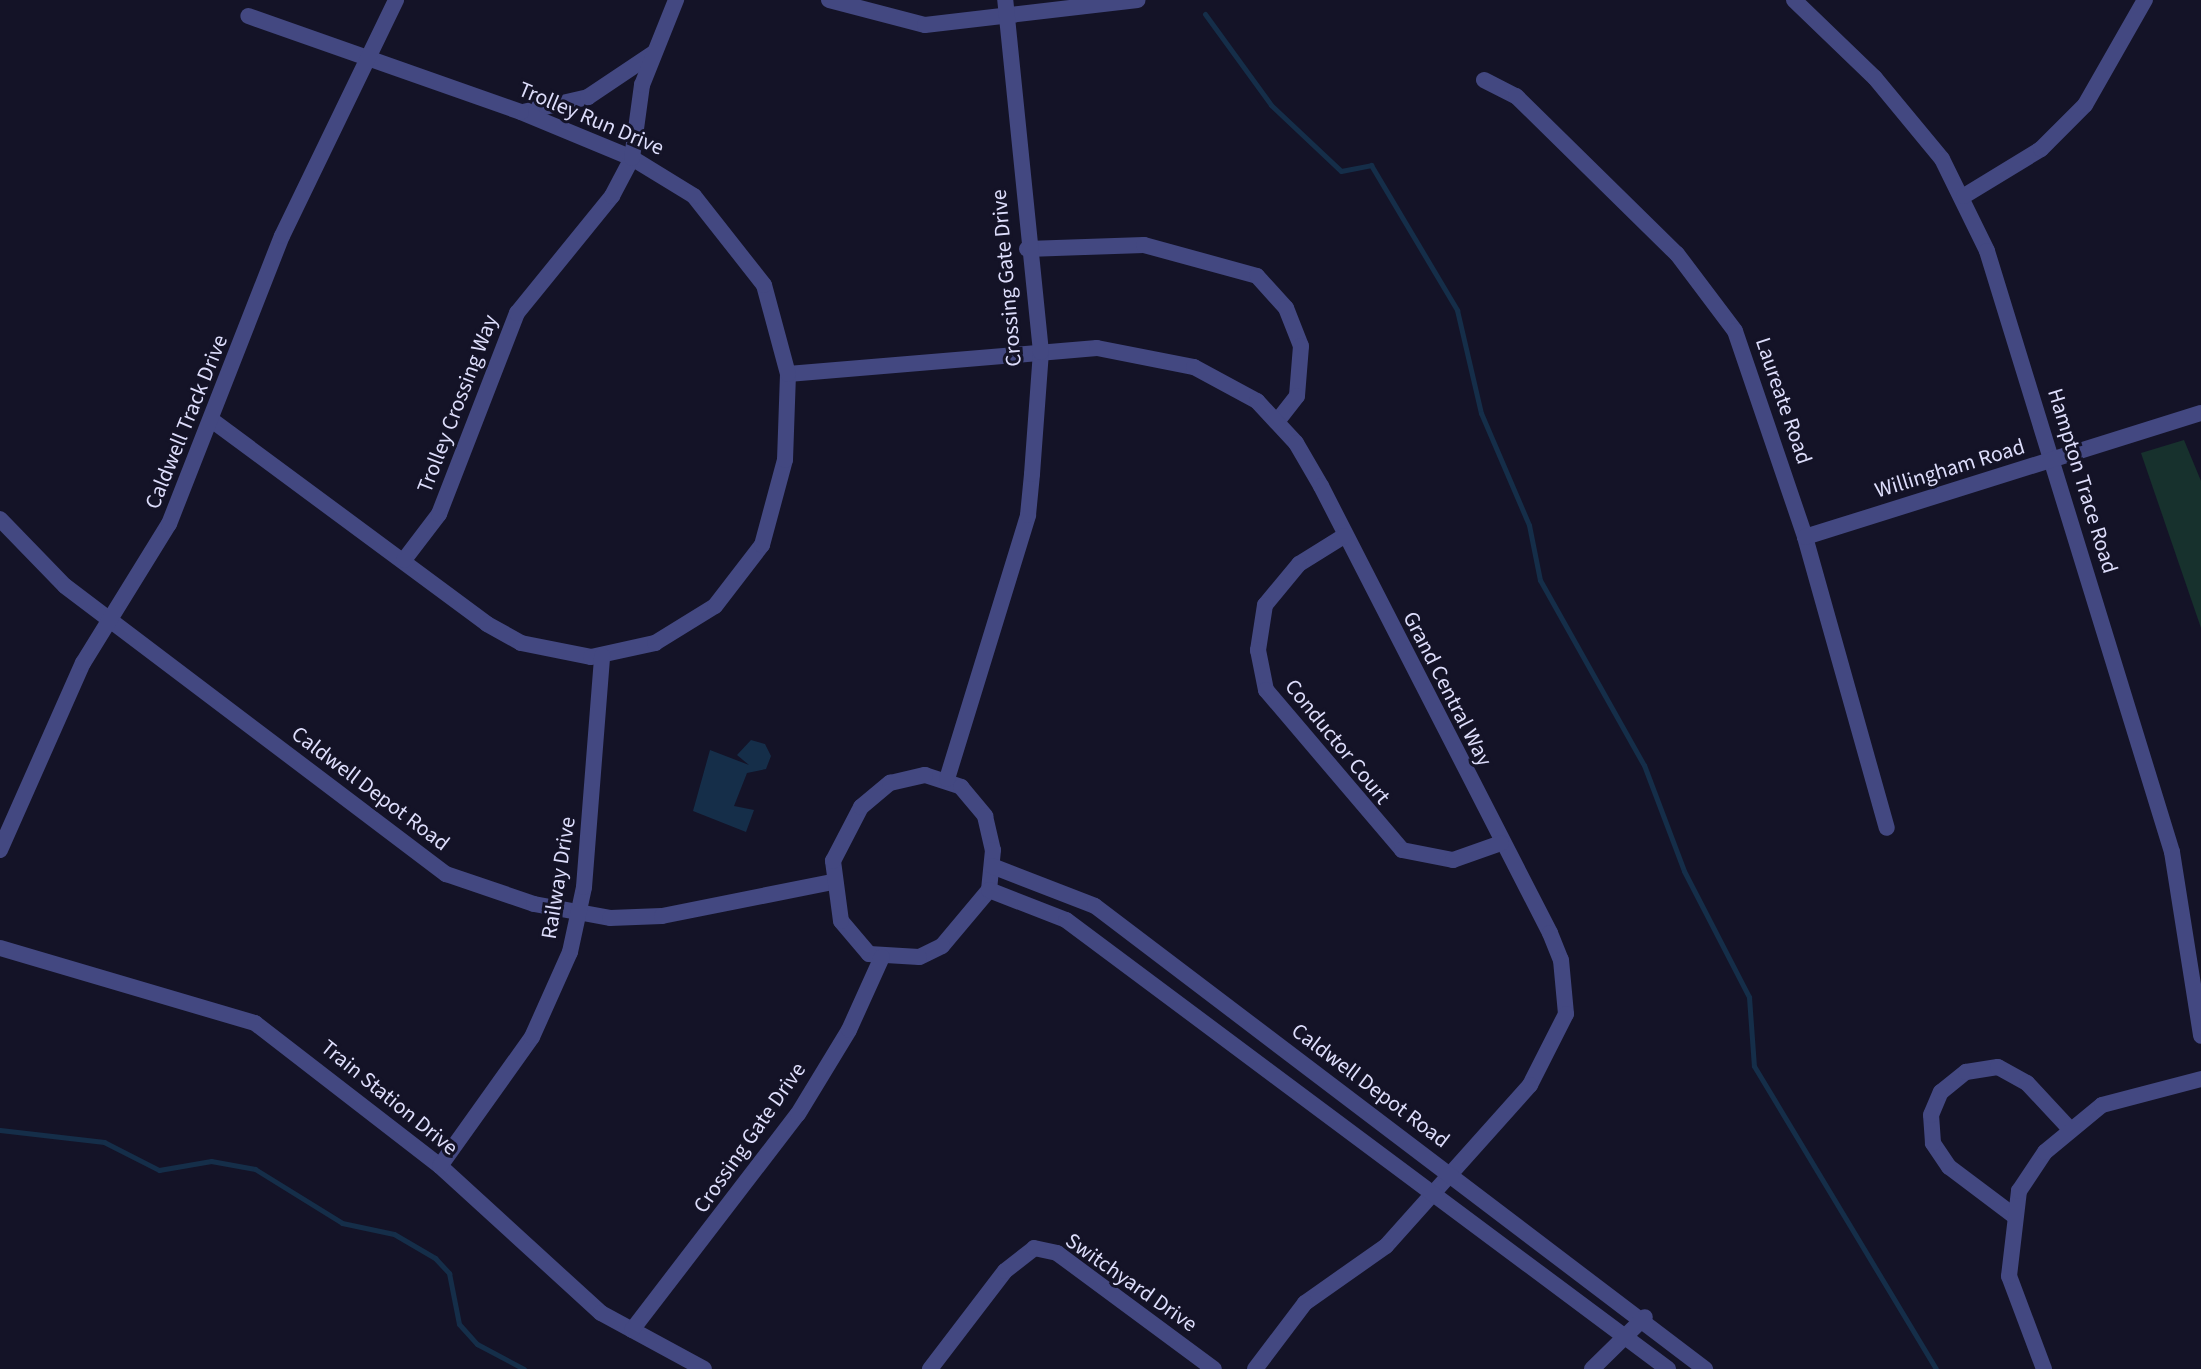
<!DOCTYPE html>
<style>
body{margin:0}
#map{position:relative;width:2201px;height:1369px;overflow:hidden;background:#141327;font-family:"Source Sans 3",sans-serif}
div>[style]{position:absolute}
.green>*{inset:0;background:#17312d}
.water>*{inset:0;background:#152e49}
.stream>*{height:5px;margin:-2.5px;padding:0 2.5px;transform-origin:2.5px;border-radius:2.5px;background:#152e49}
.minor>*{height:16px;margin:-8px;padding:0 8px;transform-origin:8px;border-radius:8px;background:#434881}
span{translate:-50% -50%;white-space:nowrap;text-align:center;line-height:1.15;-webkit-text-stroke:6px #141327;paint-order:stroke}
.street-label{font-size:22px;color:#ddddfb}
</style>
<div id="map">
<div class="green">
<i style="clip-path:polygon(2184px 440px,2201px 481px,2201px 628px,2141px 453px)"></i>
</div>
<div class="water">
<i style="clip-path:polygon(751px 740px,765px 744px,771px 756px,766px 769px,747px 773px,734px 806px,754px 810px,746px 832px,693px 811px,710px 750px,749px 765px,737px 755px)"></i>
</div>
<div class="stream">
<i style="left:1205px;top:14px;width:112px;rotate:54deg"></i>
<i style="left:1271px;top:105px;width:96px;rotate:43.3deg"></i>
<i style="left:1341px;top:171px;width:31px;rotate:-11deg"></i>
<i style="left:1371px;top:165px;width:169px;rotate:59.3deg"></i>
<i style="left:1457px;top:310px;width:106px;rotate:76.9deg"></i>
<i style="left:1481px;top:413px;width:122px;rotate:66.8deg"></i>
<i style="left:1529px;top:525px;width:56px;rotate:78.7deg"></i>
<i style="left:1540px;top:580px;width:212px;rotate:60.7deg"></i>
<i style="left:1644px;top:765px;width:113px;rotate:69.3deg"></i>
<i style="left:1684px;top:871px;width:142px;rotate:62.7deg"></i>
<i style="left:1749px;top:997px;width:69px;rotate:85.9deg"></i>
<i style="left:1754px;top:1066px;width:353px;rotate:59deg"></i>
<i style="left:0;top:1130px;width:105px;rotate:6.6deg"></i>
<i style="left:104px;top:1142px;width:62px;rotate:27deg"></i>
<i style="left:159px;top:1170px;width:53px;rotate:-9.8deg"></i>
<i style="left:211px;top:1161px;width:45px;rotate:10.3deg"></i>
<i style="left:255px;top:1169px;width:102px;rotate:31.8deg"></i>
<i style="left:342px;top:1223px;width:53px;rotate:11.9deg"></i>
<i style="left:394px;top:1234px;width:48px;rotate:30.3deg"></i>
<i style="left:435px;top:1258px;width:21px;rotate:47deg"></i>
<i style="left:449px;top:1273px;width:52px;rotate:78.9deg"></i>
<i style="left:459px;top:1324px;width:27px;rotate:48deg"></i>
<i style="left:477px;top:1344px;width:53px;rotate:28deg"></i>
</div>
<div class="minor">
<i style="left:829px;top:0;width:99px;rotate:14.6deg"></i>
<i style="left:925px;top:25px;width:214px;rotate:-6.7deg"></i>
<i style="left:1794px;top:0;width:112px;rotate:43.9deg"></i>
<i style="left:1875px;top:78px;width:105px;rotate:50.4deg"></i>
<i style="left:1942px;top:159px;width:102px;rotate:63.9deg"></i>
<i style="left:1987px;top:251px;width:629px;rotate:72.89deg"></i>
<i style="left:2172px;top:852px;width:186px;rotate:81deg"></i>
<i style="left:1484px;top:80px;width:36px;rotate:27deg"></i>
<i style="left:1516px;top:96px;width:226px;rotate:44.5deg"></i>
<i style="left:1677px;top:254px;width:96px;rotate:53deg"></i>
<i style="left:1735px;top:331px;width:218px;rotate:71.2deg"></i>
<i style="left:1805px;top:537px;width:302px;rotate:74.3deg"></i>
<i style="left:523px;top:112px;width:67px;rotate:-13deg"></i>
<i style="left:588px;top:97px;width:77px;rotate:-33.9deg"></i>
<i style="left:1964px;top:196px;width:90px;rotate:-31.4deg"></i>
<i style="left:2041px;top:149px;width:62px;rotate:-45deg"></i>
<i style="left:2085px;top:105px;width:121px;rotate:-60.3deg"></i>
<i style="left:1027px;top:249px;width:117px;rotate:-2deg"></i>
<i style="left:1144px;top:245px;width:117px;rotate:15.3deg"></i>
<i style="left:1257px;top:276px;width:43px;rotate:47.8deg"></i>
<i style="left:1286px;top:308px;width:41px;rotate:68.5deg"></i>
<i style="left:1301px;top:346px;width:50px;rotate:94.6deg"></i>
<i style="left:1297px;top:396px;width:33px;rotate:128deg"></i>
<i style="left:788px;top:374px;width:310px;rotate:-4.8deg"></i>
<i style="left:1097px;top:348px;width:99px;rotate:11.1deg"></i>
<i style="left:1194px;top:367px;width:72px;rotate:28.4deg"></i>
<i style="left:1257px;top:401px;width:57px;rotate:47.1deg"></i>
<i style="left:1296px;top:443px;width:50px;rotate:59.8deg"></i>
<i style="left:1321px;top:486px;width:502px;rotate:62.87deg"></i>
<i style="left:1550px;top:933px;width:29px;rotate:68deg"></i>
<i style="left:1561px;top:960px;width:54px;rotate:84.7deg"></i>
<i style="left:1566px;top:1014px;width:80px;rotate:116.9deg"></i>
<i style="left:1530px;top:1085px;width:216px;rotate:131.8deg"></i>
<i style="left:1386px;top:1246px;width:99px;rotate:144.9deg"></i>
<i style="left:1305px;top:1303px;width:83px;rotate:127.1deg"></i>
<i style="left:213px;top:421px;width:341px;rotate:36.5deg"></i>
<i style="left:487px;top:624px;width:39px;rotate:29deg"></i>
<i style="left:521px;top:643px;width:71px;rotate:11.3deg"></i>
<i style="left:591px;top:657px;width:66px;rotate:-12.3deg"></i>
<i style="left:655px;top:643px;width:70px;rotate:-31.7deg"></i>
<i style="left:715px;top:606px;width:77px;rotate:-52.4deg"></i>
<i style="left:762px;top:545px;width:88px;rotate:-74.9deg"></i>
<i style="left:785px;top:460px;width:86px;rotate:-88deg"></i>
<i style="left:788px;top:374px;width:92px;rotate:-105.1deg"></i>
<i style="left:764px;top:285px;width:113px;rotate:-128.2deg"></i>
<i style="left:694px;top:196px;width:73px;rotate:-148.5deg"></i>
<i style="left:632px;top:158px;width:120px;rotate:-157.5deg"></i>
<i style="left:521px;top:112px;width:289px;rotate:-160.6deg"></i>
<i style="left:0;top:519px;width:93px;rotate:45.9deg"></i>
<i style="left:65px;top:586px;width:478px;rotate:37.1deg"></i>
<i style="left:446px;top:874px;width:93px;rotate:18.8deg"></i>
<i style="left:534px;top:904px;width:77px;rotate:10.4deg"></i>
<i style="left:610px;top:918px;width:52px;rotate:-2.2deg"></i>
<i style="left:662px;top:916px;width:173px;rotate:-11.3deg"></i>
<i style="left:1344px;top:536px;width:53px;rotate:148.1deg"></i>
<i style="left:1299px;top:564px;width:53px;rotate:129.7deg"></i>
<i style="left:1265px;top:605px;width:46px;rotate:98.8deg"></i>
<i style="left:1258px;top:650px;width:41px;rotate:78.7deg"></i>
<i style="left:1266px;top:690px;width:210px;rotate:49.6deg"></i>
<i style="left:1402px;top:850px;width:52px;rotate:11.1deg"></i>
<i style="left:1453px;top:860px;width:51px;rotate:-19.5deg"></i>
<i style="left:1805px;top:537px;width:415px;rotate:-17.4deg"></i>
<i style="left:404px;top:560px;width:58px;rotate:-52.7deg"></i>
<i style="left:439px;top:514px;width:216px;rotate:-68.8deg"></i>
<i style="left:517px;top:313px;width:151px;rotate:-50.9deg"></i>
<i style="left:612px;top:196px;width:43px;rotate:-62.2deg"></i>
<i style="left:632px;top:158px;width:74px;rotate:-82.2deg"></i>
<i style="left:642px;top:85px;width:92px;rotate:-68.2deg"></i>
<i style="left:925px;top:775px;width:38px;rotate:18deg"></i>
<i style="left:961px;top:787px;width:38px;rotate:50deg"></i>
<i style="left:985px;top:816px;width:35px;rotate:77deg"></i>
<i style="left:993px;top:850px;width:40px;rotate:95.7deg"></i>
<i style="left:989px;top:890px;width:73px;rotate:130deg"></i>
<i style="left:942px;top:946px;width:25px;rotate:154deg"></i>
<i style="left:919px;top:957px;width:50px;rotate:-176.6deg"></i>
<i style="left:869px;top:954px;width:43px;rotate:-130.3deg"></i>
<i style="left:841px;top:921px;width:61px;rotate:-97.6deg"></i>
<i style="left:833px;top:861px;width:61px;rotate:-62.6deg"></i>
<i style="left:861px;top:807px;width:38px;rotate:-40deg"></i>
<i style="left:890px;top:783px;width:36px;rotate:-13deg"></i>
<i style="left:947px;top:779px;width:276px;rotate:-72.9deg"></i>
<i style="left:1028px;top:515px;width:41px;rotate:-84.4deg"></i>
<i style="left:1032px;top:474px;width:122px;rotate:-85.8deg"></i>
<i style="left:1041px;top:352px;width:354px;rotate:-95.8deg"></i>
<i style="left:0;top:850px;width:205px;rotate:-66.1deg"></i>
<i style="left:83px;top:663px;width:163px;rotate:-58.3deg"></i>
<i style="left:169px;top:524px;width:309px;rotate:-68.6deg"></i>
<i style="left:282px;top:236px;width:262px;rotate:-64.2deg"></i>
<i style="left:992px;top:866px;width:110px;rotate:21.2deg"></i>
<i style="left:1095px;top:906px;width:766px;rotate:37.2deg"></i>
<i style="left:989px;top:890px;width:83px;rotate:21.3deg"></i>
<i style="left:1066px;top:920px;width:751px;rotate:36.72deg"></i>
<i style="left:0;top:948px;width:266px;rotate:16.4deg"></i>
<i style="left:255px;top:1023px;width:234px;rotate:37.7deg"></i>
<i style="left:440px;top:1166px;width:218px;rotate:42.4deg"></i>
<i style="left:601px;top:1313px;width:117px;rotate:28.5deg"></i>
<i style="left:440px;top:1166px;width:158px;rotate:-54.5deg"></i>
<i style="left:532px;top:1037px;width:93px;rotate:-65.9deg"></i>
<i style="left:570px;top:952px;width:66px;rotate:-77.8deg"></i>
<i style="left:584px;top:887px;width:232px;rotate:-85.5deg"></i>
<i style="left:2013px;top:1215px;width:80px;rotate:-143.1deg"></i>
<i style="left:1949px;top:1167px;width:29px;rotate:-124deg"></i>
<i style="left:1933px;top:1143px;width:28px;rotate:-94deg"></i>
<i style="left:1931px;top:1115px;width:25px;rotate:-67deg"></i>
<i style="left:1941px;top:1092px;width:32px;rotate:-39deg"></i>
<i style="left:1966px;top:1072px;width:32px;rotate:-9deg"></i>
<i style="left:1998px;top:1067px;width:33px;rotate:29deg"></i>
<i style="left:2027px;top:1083px;width:62px;rotate:47deg"></i>
<i style="left:632px;top:1330px;width:272px;rotate:-52.5deg"></i>
<i style="left:798px;top:1114px;width:98px;rotate:-58.7deg"></i>
<i style="left:849px;top:1030px;width:80px;rotate:-65.7deg"></i>
<i style="left:930px;top:1369px;width:123px;rotate:-52.6deg"></i>
<i style="left:1005px;top:1271px;width:37px;rotate:-38deg"></i>
<i style="left:1034px;top:1248px;width:24px;rotate:12deg"></i>
<i style="left:1057px;top:1253px;width:195px;rotate:36.5deg"></i>
<i style="left:1592px;top:1369px;width:74px;rotate:-44.5deg"></i>
<i style="left:2044px;top:1369px;width:99px;rotate:-110.6deg"></i>
<i style="left:2009px;top:1276px;width:86px;rotate:-83.3deg"></i>
<i style="left:2019px;top:1191px;width:47px;rotate:-56.3deg"></i>
<i style="left:2045px;top:1152px;width:74px;rotate:-39.5deg"></i>
<i style="left:2102px;top:1105px;width:102px;rotate:-14.7deg"></i>
</div>
<div class="street-label">
<span style="left:591px;top:119px;rotate:23deg">Trolley Run Drive</span>
<span style="left:1007px;top:278px;rotate:-95deg">Crossing Gate Drive</span>
<span style="left:1783px;top:401px;rotate:71deg">Laureate Road</span>
<span style="left:458px;top:404px;rotate:-69deg">Trolley Crossing Way</span>
<span style="left:187px;top:422px;rotate:-68deg">Caldwell Track Drive</span>
<span style="left:1950px;top:469px;rotate:-17deg">Willingham Road</span>
<span style="left:2082px;top:481px;rotate:73deg">Hampton Trace Road</span>
<span style="left:1447px;top:689px;rotate:63deg">Grand Central Way</span>
<span style="left:1337px;top:742px;rotate:51deg">Conductor Court</span>
<span style="left:370px;top:789px;rotate:37deg">Caldwell Depot Road</span>
<span style="left:559px;top:878px;rotate:-81deg">Railway Drive</span>
<span style="left:1370px;top:1086px;rotate:37deg">Caldwell Depot Road</span>
<span style="left:389px;top:1098px;rotate:39deg">Train Station Drive</span>
<span style="left:750px;top:1138px;rotate:-55deg">Crossing Gate Drive</span>
<span style="left:1131px;top:1283px;rotate:35deg">Switchyard Drive</span>
</div>
</div>
